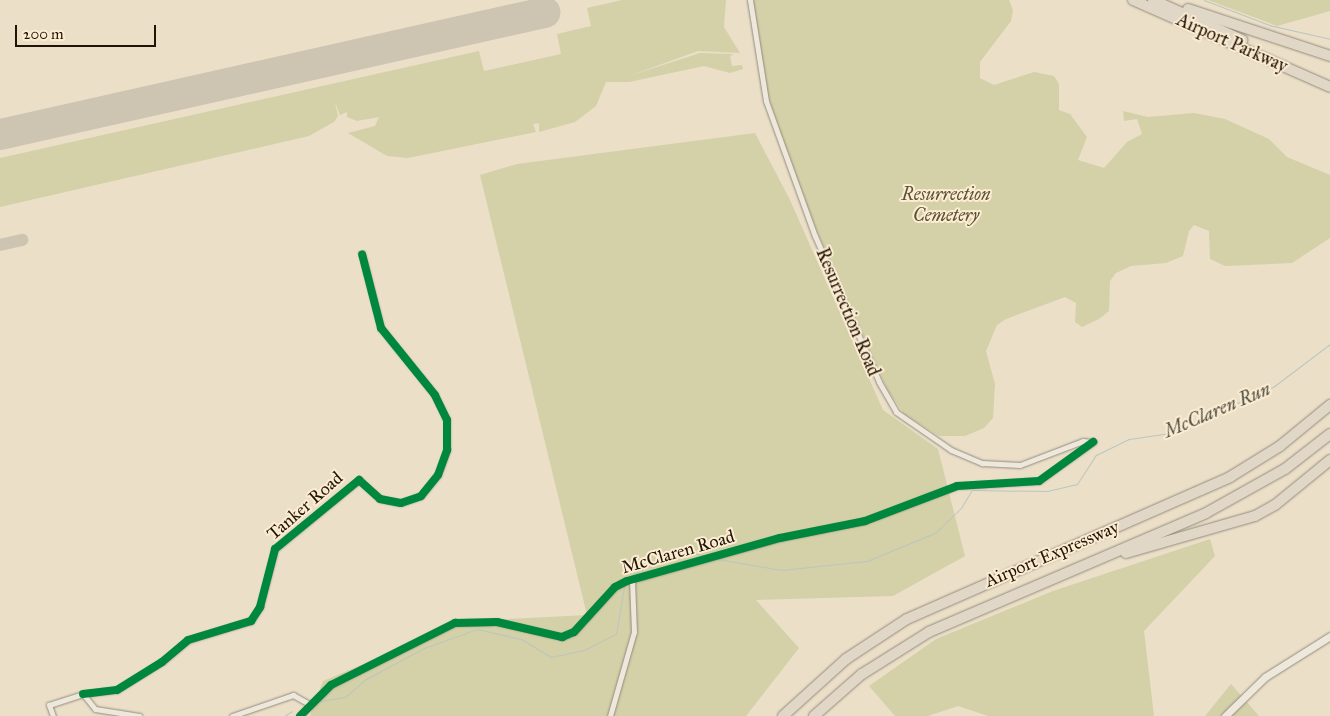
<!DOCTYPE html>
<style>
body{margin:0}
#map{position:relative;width:1330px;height:716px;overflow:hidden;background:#ebdfc8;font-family:"IM FELL Great Primer",serif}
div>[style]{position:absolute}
.green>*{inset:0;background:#d4d0a8}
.stream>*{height:1px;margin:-0.5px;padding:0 0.5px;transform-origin:0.5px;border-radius:0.5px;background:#bac6bf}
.taxiway>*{height:12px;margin:-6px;padding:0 6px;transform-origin:6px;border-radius:6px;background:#cdc4b2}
.runway>*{height:31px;margin:-15.5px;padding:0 15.5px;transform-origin:15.5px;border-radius:15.5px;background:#cdc4b2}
.roads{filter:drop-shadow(0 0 1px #938b7d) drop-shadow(0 0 1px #938b7d)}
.minor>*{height:5px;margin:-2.5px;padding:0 2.5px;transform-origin:2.5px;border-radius:2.5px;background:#eee8dc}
.tertiary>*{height:7px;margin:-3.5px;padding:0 3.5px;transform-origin:3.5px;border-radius:3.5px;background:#eee8dc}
.motorway>*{height:10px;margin:-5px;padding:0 5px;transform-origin:5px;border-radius:5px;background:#e1d7c7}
.cycleway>*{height:8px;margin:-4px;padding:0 4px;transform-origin:4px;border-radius:4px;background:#00873e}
span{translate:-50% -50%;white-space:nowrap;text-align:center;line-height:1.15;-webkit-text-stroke:4px #fcedd2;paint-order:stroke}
.street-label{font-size:18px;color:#211306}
.park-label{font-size:18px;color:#595135;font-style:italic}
.water-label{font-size:19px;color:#4f4e45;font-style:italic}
.scale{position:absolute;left:15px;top:25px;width:141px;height:22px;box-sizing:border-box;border:2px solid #211306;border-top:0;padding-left:6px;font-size:15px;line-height:18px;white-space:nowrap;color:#211306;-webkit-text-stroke:4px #fcedd2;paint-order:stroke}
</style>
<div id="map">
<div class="green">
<i style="clip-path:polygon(622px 0,726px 0,724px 27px,740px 53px,698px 51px,629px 76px,700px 53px,734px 54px,730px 56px,732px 66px,742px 65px,743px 69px,730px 73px,704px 66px,629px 82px,606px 82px,596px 106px,575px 122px,539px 132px,539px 123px,533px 124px,536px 132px,408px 158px,387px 156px,348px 133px,375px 126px,379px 117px,357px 121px,347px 117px,347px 112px,340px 115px,335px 102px,338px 116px,334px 122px,309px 136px,0 207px,0 158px,479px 51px,484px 71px,561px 54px,557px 34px,591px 26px,587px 8px)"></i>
<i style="clip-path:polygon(753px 0,1009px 0,1013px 10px,1011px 21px,980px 62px,980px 78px,994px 85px,1034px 72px,1054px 76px,1059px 84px,1059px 110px,1070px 114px,1087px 137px,1078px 160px,1104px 168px,1127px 142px,1142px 134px,1137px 119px,1124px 121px,1123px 111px,1148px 117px,1194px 113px,1225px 119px,1269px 139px,1287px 157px,1330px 175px,1330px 238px,1292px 263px,1225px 266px,1210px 259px,1209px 231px,1194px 225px,1189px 231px,1183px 256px,1166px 263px,1131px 266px,1116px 273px,1110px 281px,1109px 311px,1099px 319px,1082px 327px,1075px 322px,1076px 303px,1065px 297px,1006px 319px,997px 325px,986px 351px,995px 384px,993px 418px,984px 428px,965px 436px,939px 436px,904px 414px,887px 389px,812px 220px,768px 97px)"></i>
<i style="clip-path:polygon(1208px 0,1330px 0,1330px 11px,1277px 26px)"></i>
<i style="clip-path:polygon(755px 133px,790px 200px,883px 410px,938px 449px,965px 556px,893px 596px,756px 600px,799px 648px,746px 716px,310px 716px,323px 681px,468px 621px,587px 615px,480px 175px,517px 164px)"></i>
<i style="clip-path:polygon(1210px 539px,1215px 556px,1144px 631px,1154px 716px,988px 716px,958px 706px,928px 716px,895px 716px,869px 686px,936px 639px,1053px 591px)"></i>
<i style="clip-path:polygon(1231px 684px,1259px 716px,1205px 716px)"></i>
</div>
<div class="stream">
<i style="left:1204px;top:0;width:70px;rotate:21deg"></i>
<i style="left:1269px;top:25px;width:63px;rotate:12.9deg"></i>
<i style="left:718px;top:559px;width:64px;rotate:9.9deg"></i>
<i style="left:781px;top:570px;width:86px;rotate:-6deg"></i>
<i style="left:867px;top:561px;width:74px;rotate:-22.4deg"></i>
<i style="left:935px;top:533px;width:36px;rotate:-44deg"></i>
<i style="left:961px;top:508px;width:21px;rotate:-59deg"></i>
<i style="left:972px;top:490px;width:75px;rotate:0.8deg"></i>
<i style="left:1047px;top:491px;width:31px;rotate:-13deg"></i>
<i style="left:1077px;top:484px;width:35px;rotate:-57deg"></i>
<i style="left:1096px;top:455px;width:37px;rotate:-26deg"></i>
<i style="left:1129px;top:439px;width:42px;rotate:-8.1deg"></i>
<i style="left:1171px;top:433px;width:112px;rotate:-24.3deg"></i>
<i style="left:1273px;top:387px;width:71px;rotate:-37deg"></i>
<i style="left:627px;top:578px;width:36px;rotate:-32deg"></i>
<i style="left:657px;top:559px;width:37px;rotate:-9deg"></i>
<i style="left:694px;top:553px;width:11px;rotate:15deg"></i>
<i style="left:320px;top:701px;width:25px;rotate:-9deg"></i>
<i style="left:345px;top:697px;width:28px;rotate:-41deg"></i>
<i style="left:366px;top:679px;width:66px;rotate:-28.1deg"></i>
<i style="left:424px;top:648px;width:56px;rotate:-19.7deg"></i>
<i style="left:477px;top:629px;width:45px;rotate:12.8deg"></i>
<i style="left:521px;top:639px;width:35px;rotate:31deg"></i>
<i style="left:551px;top:657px;width:34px;rotate:-12deg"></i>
<i style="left:584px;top:650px;width:36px;rotate:-27deg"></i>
<i style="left:616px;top:634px;width:48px;rotate:-80.3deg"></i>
<i style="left:284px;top:716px;width:9px;rotate:-32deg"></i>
</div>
<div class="taxiway">
<i style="left:0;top:245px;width:23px;rotate:-13deg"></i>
</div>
<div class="runway">
<i style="left:0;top:134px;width:558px;rotate:-12.64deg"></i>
</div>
<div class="roads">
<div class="minor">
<i style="left:750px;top:0;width:102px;rotate:81deg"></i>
<i style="left:766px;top:101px;width:144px;rotate:70.1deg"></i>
<i style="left:815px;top:236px;width:159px;rotate:66.3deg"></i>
<i style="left:879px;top:382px;width:34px;rotate:60deg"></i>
<i style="left:896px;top:412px;width:67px;rotate:34.6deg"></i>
<i style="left:951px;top:450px;width:34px;rotate:23deg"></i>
<i style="left:982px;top:463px;width:38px;rotate:3deg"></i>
<i style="left:1020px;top:465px;width:67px;rotate:-20.9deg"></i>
<i style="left:1083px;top:441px;width:10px;rotate:6deg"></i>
<i style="left:83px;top:694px;width:34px;rotate:-7deg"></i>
<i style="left:117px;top:690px;width:53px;rotate:-31.9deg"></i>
<i style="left:162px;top:662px;width:34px;rotate:-40deg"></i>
<i style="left:188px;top:640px;width:66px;rotate:-16.8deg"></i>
<i style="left:251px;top:621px;width:17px;rotate:-57deg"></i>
<i style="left:260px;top:607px;width:60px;rotate:-75.5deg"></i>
<i style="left:275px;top:549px;width:109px;rotate:-39.4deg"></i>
<i style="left:359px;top:480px;width:28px;rotate:42deg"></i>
<i style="left:380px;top:499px;width:21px;rotate:11deg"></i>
<i style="left:401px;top:503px;width:21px;rotate:-19deg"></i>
<i style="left:421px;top:496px;width:27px;rotate:-51deg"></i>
<i style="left:438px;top:475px;width:27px;rotate:-70deg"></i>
<i style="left:447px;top:450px;width:30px;rotate:-90deg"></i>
<i style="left:447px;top:420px;width:28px;rotate:-116deg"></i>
<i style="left:435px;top:395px;width:86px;rotate:-128.9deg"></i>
<i style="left:381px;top:328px;width:76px;rotate:-104.4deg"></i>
<i style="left:53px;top:716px;width:12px;rotate:-110deg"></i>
<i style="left:49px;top:705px;width:36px;rotate:-18deg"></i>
<i style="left:83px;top:694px;width:19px;rotate:51deg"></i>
<i style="left:95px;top:709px;width:45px;rotate:9deg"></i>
<i style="left:232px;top:716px;width:65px;rotate:-19deg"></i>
<i style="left:293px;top:695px;width:18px;rotate:29deg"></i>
<i style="left:300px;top:716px;width:44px;rotate:-45deg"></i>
<i style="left:331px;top:685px;width:139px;rotate:-26.6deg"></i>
<i style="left:455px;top:623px;width:42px;rotate:-1.4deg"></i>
<i style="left:497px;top:622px;width:67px;rotate:13deg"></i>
<i style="left:562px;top:637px;width:13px;rotate:-23deg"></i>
<i style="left:574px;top:632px;width:61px;rotate:-47.7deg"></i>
<i style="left:615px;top:587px;width:13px;rotate:-27deg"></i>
<i style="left:627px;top:581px;width:159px;rotate:-15.7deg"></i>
<i style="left:780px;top:538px;width:87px;rotate:-11.3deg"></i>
<i style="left:865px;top:521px;width:98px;rotate:-20.8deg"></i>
<i style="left:957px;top:486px;width:82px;rotate:-3.5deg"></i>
<i style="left:1039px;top:481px;width:67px;rotate:-35.8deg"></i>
<i style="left:610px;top:716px;width:87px;rotate:-74.1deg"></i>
<i style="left:634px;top:632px;width:52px;rotate:-92.2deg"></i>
</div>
<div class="tertiary">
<i style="left:1225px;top:716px;width:56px;rotate:-44.3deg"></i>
<i style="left:1265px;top:677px;width:77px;rotate:-32.2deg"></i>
</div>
<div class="motorway">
<i style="left:1133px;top:0;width:215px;rotate:23.8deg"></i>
<i style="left:1153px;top:0;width:98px;rotate:24.2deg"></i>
<i style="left:1188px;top:9px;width:150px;rotate:18.3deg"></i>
<i style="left:1126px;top:553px;width:134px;rotate:-16deg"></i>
<i style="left:1255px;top:516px;width:23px;rotate:-29deg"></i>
<i style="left:1275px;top:505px;width:71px;rotate:-39.3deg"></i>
<i style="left:783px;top:716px;width:85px;rotate:-42.1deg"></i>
<i style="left:846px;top:659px;width:73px;rotate:-33.3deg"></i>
<i style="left:907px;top:619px;width:353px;rotate:-23.7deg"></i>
<i style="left:1230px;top:477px;width:59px;rotate:-31.8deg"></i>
<i style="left:1280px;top:446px;width:65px;rotate:-39.4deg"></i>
<i style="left:814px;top:716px;width:64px;rotate:-41.2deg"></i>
<i style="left:862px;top:674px;width:79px;rotate:-32.1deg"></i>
<i style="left:929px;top:632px;width:301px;rotate:-23.2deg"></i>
<i style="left:1206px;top:513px;width:90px;rotate:-29.1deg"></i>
<i style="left:1285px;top:469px;width:57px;rotate:-37.9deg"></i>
</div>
</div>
<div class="cycleway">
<i style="left:83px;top:694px;width:34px;rotate:-7deg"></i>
<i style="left:117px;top:690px;width:53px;rotate:-31.9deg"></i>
<i style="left:162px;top:662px;width:34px;rotate:-40deg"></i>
<i style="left:188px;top:640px;width:66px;rotate:-16.8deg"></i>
<i style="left:251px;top:621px;width:17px;rotate:-57deg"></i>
<i style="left:260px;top:607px;width:60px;rotate:-75.5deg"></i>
<i style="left:275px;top:549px;width:109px;rotate:-39.4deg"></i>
<i style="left:359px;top:480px;width:28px;rotate:42deg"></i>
<i style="left:380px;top:499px;width:21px;rotate:11deg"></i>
<i style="left:401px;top:503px;width:21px;rotate:-19deg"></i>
<i style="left:421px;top:496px;width:27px;rotate:-51deg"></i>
<i style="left:438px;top:475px;width:27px;rotate:-70deg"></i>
<i style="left:447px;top:450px;width:30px;rotate:-90deg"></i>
<i style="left:447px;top:420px;width:28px;rotate:-116deg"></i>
<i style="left:435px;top:395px;width:86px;rotate:-128.9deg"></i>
<i style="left:381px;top:328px;width:76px;rotate:-104.4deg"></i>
<i style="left:300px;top:716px;width:44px;rotate:-45deg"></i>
<i style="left:331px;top:685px;width:139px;rotate:-26.6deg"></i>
<i style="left:455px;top:623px;width:42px;rotate:-1.4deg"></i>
<i style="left:497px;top:622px;width:67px;rotate:13deg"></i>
<i style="left:562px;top:637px;width:13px;rotate:-23deg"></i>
<i style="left:574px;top:632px;width:61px;rotate:-47.7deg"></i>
<i style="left:615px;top:587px;width:13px;rotate:-27deg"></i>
<i style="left:627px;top:581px;width:159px;rotate:-15.7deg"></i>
<i style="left:780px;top:538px;width:87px;rotate:-11.3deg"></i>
<i style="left:865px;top:521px;width:98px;rotate:-20.8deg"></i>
<i style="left:957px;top:486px;width:82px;rotate:-3.5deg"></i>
<i style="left:1039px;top:481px;width:67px;rotate:-35.8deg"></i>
</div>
<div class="street-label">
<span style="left:1232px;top:43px;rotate:24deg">Airport Parkway</span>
<span style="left:848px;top:312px;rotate:67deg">Resurrection Road</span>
<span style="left:305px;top:506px;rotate:-41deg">Tanker Road</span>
<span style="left:678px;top:552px;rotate:-16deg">McClaren Road</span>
<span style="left:1052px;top:554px;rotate:-23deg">Airport Expressway</span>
</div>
<div class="park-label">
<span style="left:946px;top:205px">Resurrection<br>Cemetery</span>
</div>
<div class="water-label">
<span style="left:1217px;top:410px;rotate:-23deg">McClaren Run</span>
</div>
<div class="scale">200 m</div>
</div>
